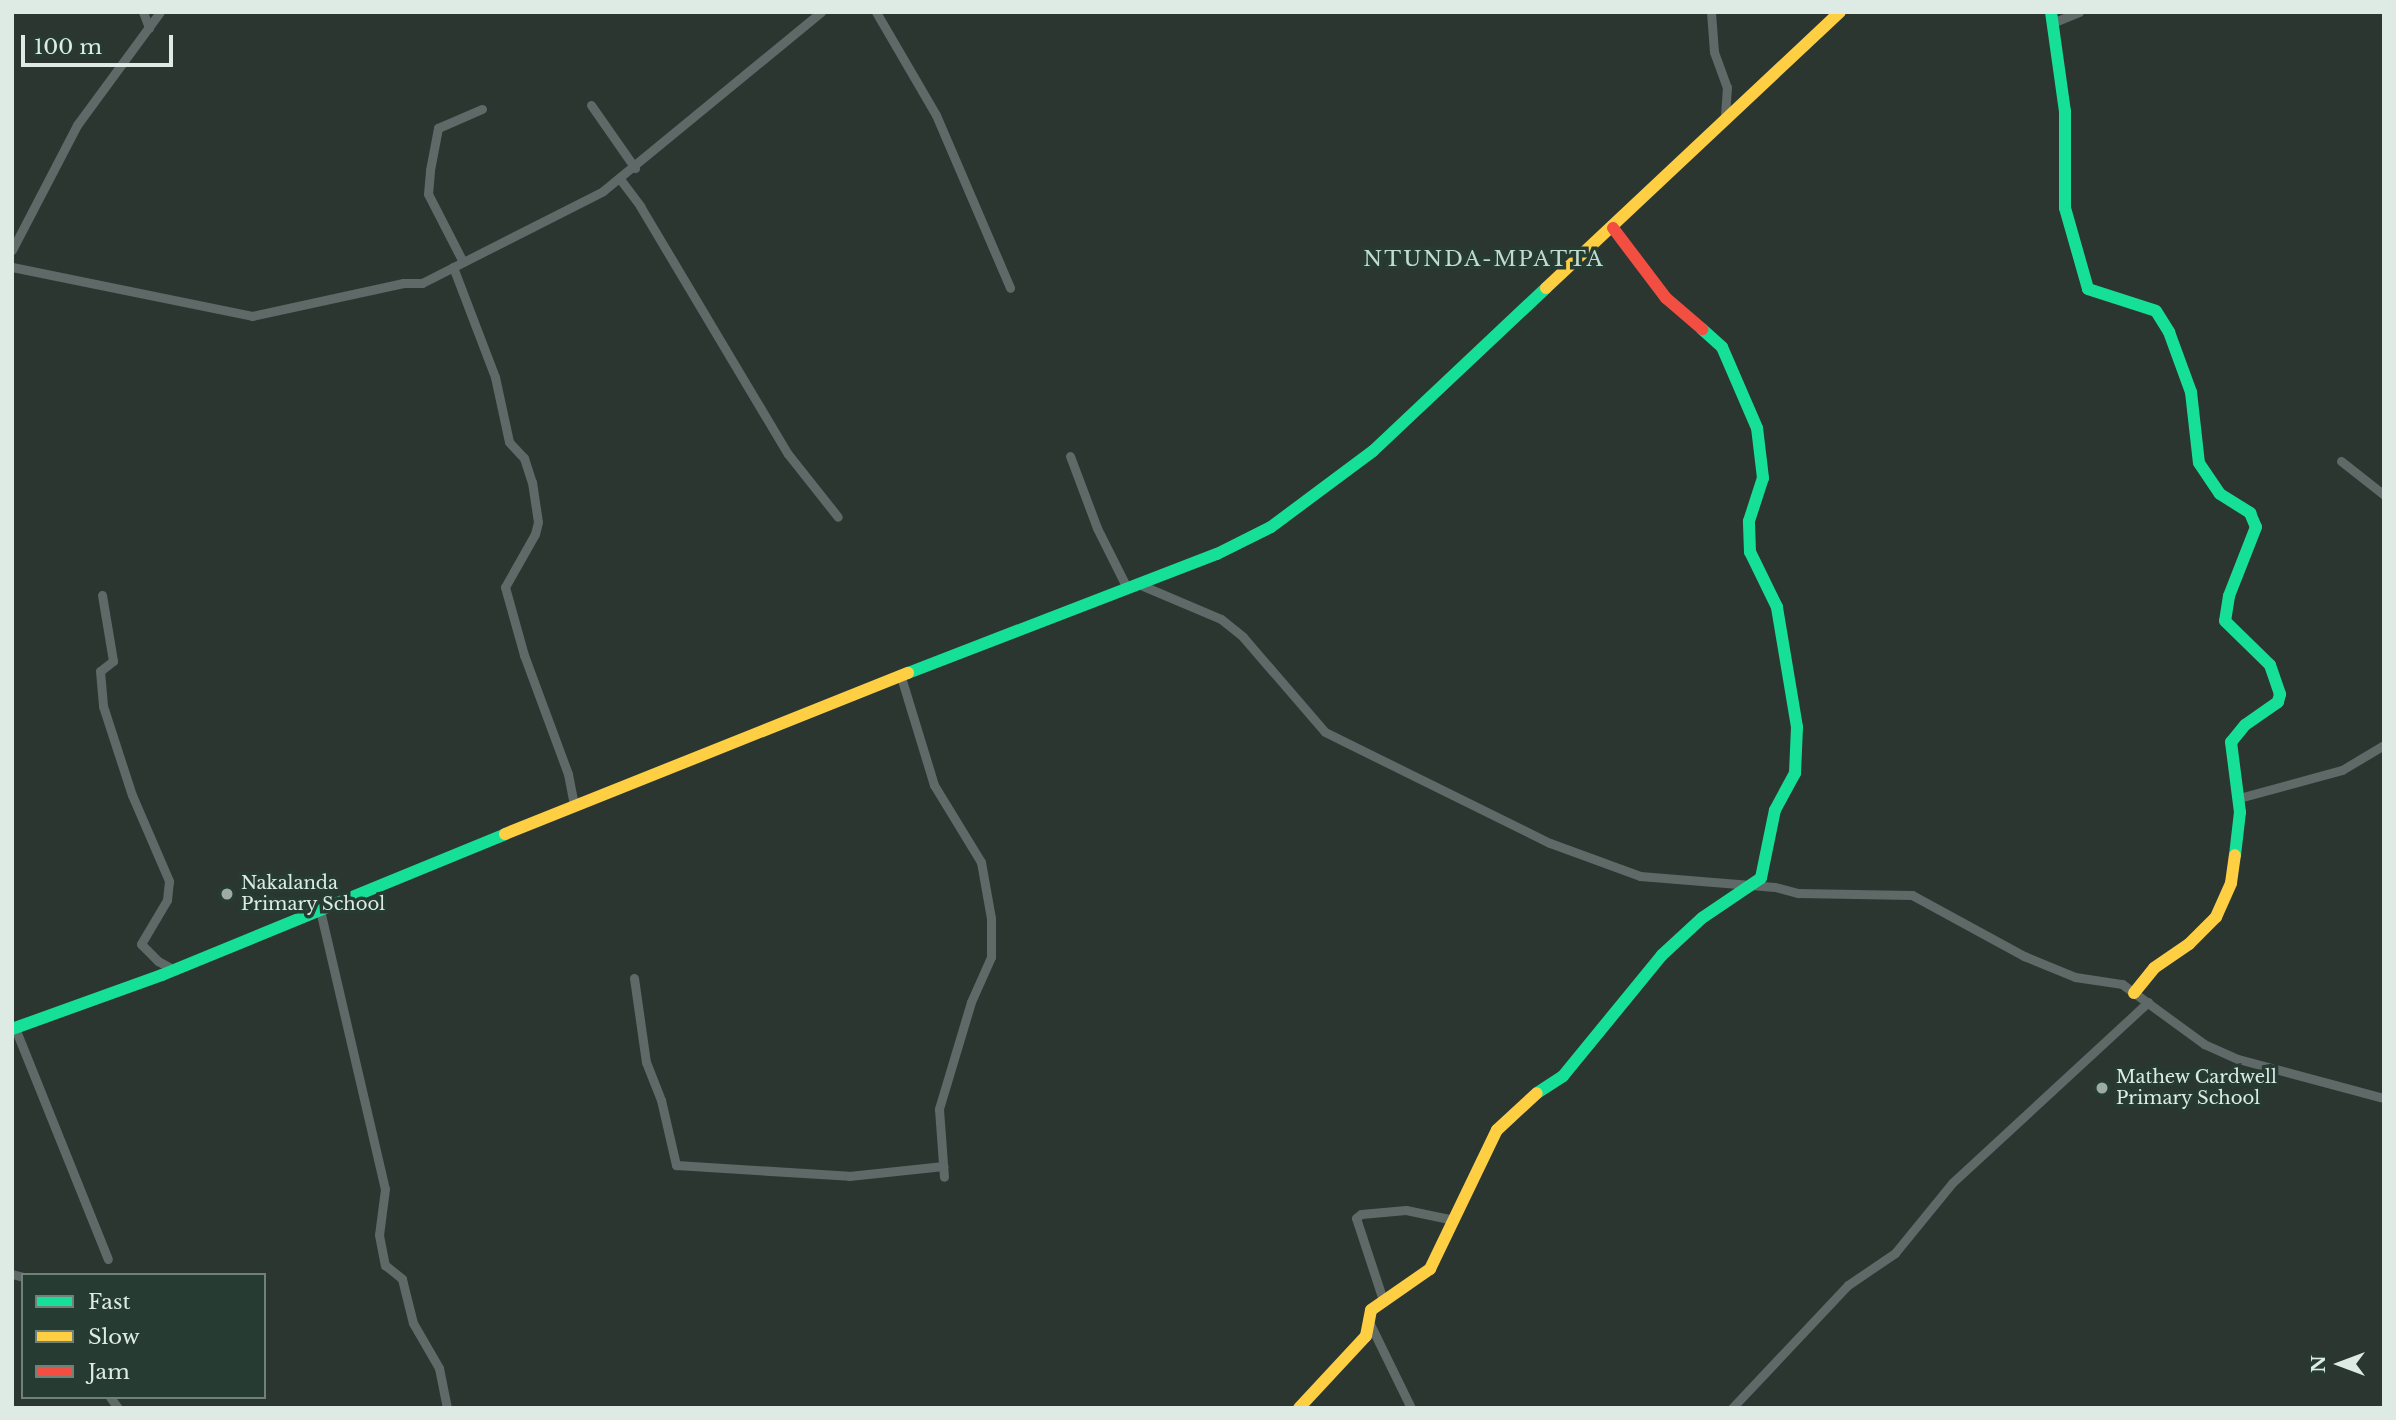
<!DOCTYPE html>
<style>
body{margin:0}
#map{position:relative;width:2396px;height:1420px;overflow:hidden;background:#2b3631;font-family:"Libre Baskerville",serif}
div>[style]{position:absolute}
.street>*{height:9px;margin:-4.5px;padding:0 4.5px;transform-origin:4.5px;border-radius:4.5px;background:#5e6968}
.fast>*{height:12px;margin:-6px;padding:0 6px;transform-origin:6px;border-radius:6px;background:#16e098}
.slow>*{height:12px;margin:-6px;padding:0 6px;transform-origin:6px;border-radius:6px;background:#ffcf43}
.jam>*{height:12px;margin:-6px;padding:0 6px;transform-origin:6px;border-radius:6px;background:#f24e42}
.dots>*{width:19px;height:19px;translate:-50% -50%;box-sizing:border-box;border:4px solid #263b32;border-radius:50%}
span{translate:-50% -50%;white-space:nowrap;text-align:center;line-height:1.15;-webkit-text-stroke:7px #263b32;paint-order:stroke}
.poi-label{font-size:18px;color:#deebe5}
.left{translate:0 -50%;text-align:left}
.quarter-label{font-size:21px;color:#c1dbcf;letter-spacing:2px}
.frame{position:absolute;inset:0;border:14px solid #deebe5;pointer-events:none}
.legend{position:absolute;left:21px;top:1273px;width:245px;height:126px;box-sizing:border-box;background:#263b32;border:2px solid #70817a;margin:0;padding:9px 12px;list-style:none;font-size:21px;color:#deebe5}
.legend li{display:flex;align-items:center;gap:14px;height:35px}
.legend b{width:35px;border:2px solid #70817a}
.north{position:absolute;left:2305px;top:1329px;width:70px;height:70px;-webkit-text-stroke:5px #263b32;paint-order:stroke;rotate:270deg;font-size:19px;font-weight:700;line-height:28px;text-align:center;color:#deebe5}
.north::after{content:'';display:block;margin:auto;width:24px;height:32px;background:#deebe5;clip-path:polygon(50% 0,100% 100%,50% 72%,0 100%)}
.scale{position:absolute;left:21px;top:35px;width:152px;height:32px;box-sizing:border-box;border:4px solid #deebe5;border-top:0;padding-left:9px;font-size:21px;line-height:24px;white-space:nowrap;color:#deebe5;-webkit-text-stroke:5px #263b32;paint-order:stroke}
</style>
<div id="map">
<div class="street">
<i style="left:143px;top:12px;width:17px;rotate:69deg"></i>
<i style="left:876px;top:12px;width:119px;rotate:59.8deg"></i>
<i style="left:936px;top:115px;width:188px;rotate:66.8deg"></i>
<i style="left:1711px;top:12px;width:40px;rotate:85.7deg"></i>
<i style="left:1714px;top:52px;width:37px;rotate:70deg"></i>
<i style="left:1727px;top:87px;width:31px;rotate:94deg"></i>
<i style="left:2052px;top:23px;width:29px;rotate:-22deg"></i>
<i style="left:591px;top:105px;width:77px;rotate:55.1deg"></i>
<i style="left:620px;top:179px;width:34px;rotate:53deg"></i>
<i style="left:640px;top:206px;width:289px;rotate:59.2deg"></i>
<i style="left:788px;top:454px;width:80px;rotate:51.6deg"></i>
<i style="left:12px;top:250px;width:141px;rotate:-62.5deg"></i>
<i style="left:77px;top:125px;width:140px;rotate:-53.7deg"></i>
<i style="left:463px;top:262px;width:76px;rotate:-117.2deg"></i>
<i style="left:428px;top:194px;width:24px;rotate:-85deg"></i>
<i style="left:430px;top:170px;width:43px;rotate:-79.2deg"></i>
<i style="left:438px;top:128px;width:48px;rotate:-23.4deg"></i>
<i style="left:12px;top:267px;width:245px;rotate:11.5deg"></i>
<i style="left:252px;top:316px;width:155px;rotate:-12.3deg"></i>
<i style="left:403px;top:283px;width:19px"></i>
<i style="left:422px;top:283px;width:203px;rotate:-26.9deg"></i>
<i style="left:603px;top:191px;width:282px;rotate:-39.4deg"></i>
<i style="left:453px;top:267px;width:118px;rotate:69.1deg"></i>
<i style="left:495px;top:377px;width:66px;rotate:77.8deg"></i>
<i style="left:509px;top:442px;width:22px;rotate:47deg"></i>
<i style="left:524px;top:458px;width:25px;rotate:72deg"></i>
<i style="left:532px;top:482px;width:40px;rotate:81.5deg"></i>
<i style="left:538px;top:522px;width:12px;rotate:104deg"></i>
<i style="left:535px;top:534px;width:61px;rotate:119.5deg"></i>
<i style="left:505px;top:587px;width:71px;rotate:74.4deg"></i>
<i style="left:524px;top:655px;width:127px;rotate:69.7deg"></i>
<i style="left:568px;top:774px;width:32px;rotate:79deg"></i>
<i style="left:1070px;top:456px;width:77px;rotate:69.4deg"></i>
<i style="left:1097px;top:528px;width:65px;rotate:63.4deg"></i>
<i style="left:2341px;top:461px;width:55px;rotate:38.3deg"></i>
<i style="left:1136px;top:583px;width:92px;rotate:23deg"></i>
<i style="left:1221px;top:619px;width:28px;rotate:39deg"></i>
<i style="left:1243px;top:637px;width:125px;rotate:49.2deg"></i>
<i style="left:1325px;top:732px;width:251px;rotate:26.3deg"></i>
<i style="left:1550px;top:843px;width:96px;rotate:20.1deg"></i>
<i style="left:1640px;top:876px;width:135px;rotate:4.7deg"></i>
<i style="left:1775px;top:887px;width:24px;rotate:15deg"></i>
<i style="left:1798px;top:893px;width:114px;rotate:1deg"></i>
<i style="left:1912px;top:895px;width:128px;rotate:28.6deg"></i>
<i style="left:2024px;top:956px;width:55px;rotate:22.4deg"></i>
<i style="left:2075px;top:977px;width:48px;rotate:8.5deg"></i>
<i style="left:2122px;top:984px;width:102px;rotate:36.2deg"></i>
<i style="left:2204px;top:1044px;width:37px;rotate:24deg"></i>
<i style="left:2238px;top:1059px;width:151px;rotate:15deg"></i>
<i style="left:102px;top:595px;width:67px;rotate:80.5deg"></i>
<i style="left:113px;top:661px;width:16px;rotate:142deg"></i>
<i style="left:100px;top:671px;width:35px;rotate:85deg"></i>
<i style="left:103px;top:706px;width:94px;rotate:72deg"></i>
<i style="left:132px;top:795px;width:94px;rotate:66.7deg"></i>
<i style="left:169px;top:881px;width:19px;rotate:96deg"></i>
<i style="left:167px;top:900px;width:51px;rotate:120.6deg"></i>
<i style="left:141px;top:944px;width:24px;rotate:45deg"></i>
<i style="left:158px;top:961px;width:18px;rotate:29deg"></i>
<i style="left:901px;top:677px;width:113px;rotate:73deg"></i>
<i style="left:934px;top:785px;width:90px;rotate:58.6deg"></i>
<i style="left:981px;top:862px;width:57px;rotate:79.9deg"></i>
<i style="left:991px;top:918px;width:39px;rotate:90deg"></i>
<i style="left:991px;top:957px;width:49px;rotate:114deg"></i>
<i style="left:971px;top:1002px;width:112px;rotate:106.7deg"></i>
<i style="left:939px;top:1109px;width:68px;rotate:85.8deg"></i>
<i style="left:2239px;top:798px;width:107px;rotate:-15.2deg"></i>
<i style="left:2342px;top:770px;width:49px;rotate:-30.8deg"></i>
<i style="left:320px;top:910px;width:286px;rotate:76.9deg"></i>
<i style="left:385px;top:1189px;width:46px;rotate:97.4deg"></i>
<i style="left:379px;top:1235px;width:31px;rotate:79deg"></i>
<i style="left:385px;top:1265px;width:22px;rotate:39deg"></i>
<i style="left:402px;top:1279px;width:45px;rotate:76deg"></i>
<i style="left:413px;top:1323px;width:52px;rotate:60deg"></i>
<i style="left:439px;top:1368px;width:41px;rotate:78.7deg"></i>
<i style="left:634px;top:978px;width:85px;rotate:81.9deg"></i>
<i style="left:646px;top:1062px;width:41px;rotate:68.5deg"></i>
<i style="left:661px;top:1100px;width:67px;rotate:77deg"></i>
<i style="left:676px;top:1165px;width:173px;rotate:3.6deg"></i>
<i style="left:849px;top:1176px;width:95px;rotate:-6.1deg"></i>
<i style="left:15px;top:1028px;width:249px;rotate:68.1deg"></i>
<i style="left:12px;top:1274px;width:11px;rotate:15deg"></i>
<i style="left:1383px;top:1300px;width:86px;rotate:-108.2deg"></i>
<i style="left:1356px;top:1218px;width:6px;rotate:-39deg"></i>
<i style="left:1361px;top:1214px;width:45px;rotate:-5.1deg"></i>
<i style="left:1406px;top:1210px;width:49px;rotate:11.8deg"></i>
<i style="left:1370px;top:1324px;width:93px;rotate:64deg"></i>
<i style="left:110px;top:1397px;width:14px;rotate:54deg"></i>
<i style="left:1732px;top:1408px;width:169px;rotate:-46.7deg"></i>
<i style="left:1848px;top:1285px;width:57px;rotate:-34.2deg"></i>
<i style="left:1895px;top:1253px;width:90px;rotate:-50.8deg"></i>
<i style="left:1952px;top:1183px;width:267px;rotate:-42.7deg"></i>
</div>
<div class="fast">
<i style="left:2051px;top:12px;width:100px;rotate:82deg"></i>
<i style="left:2065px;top:111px;width:97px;rotate:90deg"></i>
<i style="left:2065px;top:208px;width:84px;rotate:74.1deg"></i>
<i style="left:2088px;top:289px;width:71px;rotate:17.9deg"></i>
<i style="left:2156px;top:311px;width:25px;rotate:58deg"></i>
<i style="left:2169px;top:332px;width:64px;rotate:69.9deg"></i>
<i style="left:2191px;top:392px;width:71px;rotate:83.6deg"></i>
<i style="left:2199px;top:463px;width:37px;rotate:56deg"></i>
<i style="left:2220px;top:494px;width:36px;rotate:32deg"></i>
<i style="left:2250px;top:513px;width:15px;rotate:67deg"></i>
<i style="left:2256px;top:527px;width:74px;rotate:111.4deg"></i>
<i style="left:2229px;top:596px;width:25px;rotate:99deg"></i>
<i style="left:2225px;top:621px;width:63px;rotate:44.4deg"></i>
<i style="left:2270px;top:665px;width:31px;rotate:71deg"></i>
<i style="left:2280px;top:694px;width:8px;rotate:104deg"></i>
<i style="left:2278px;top:702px;width:40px;rotate:145.1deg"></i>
<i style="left:2245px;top:725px;width:22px;rotate:129deg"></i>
<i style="left:2231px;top:742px;width:71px;rotate:82.7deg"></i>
<i style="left:2240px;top:812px;width:43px;rotate:96.6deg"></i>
<i style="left:908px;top:673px;width:331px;rotate:-21.1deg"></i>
<i style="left:1217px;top:554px;width:60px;rotate:-26.6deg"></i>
<i style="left:1271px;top:527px;width:127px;rotate:-36.7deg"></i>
<i style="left:1373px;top:451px;width:238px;rotate:-43.3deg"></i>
<i style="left:12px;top:1029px;width:159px;rotate:-19.8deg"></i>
<i style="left:162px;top:975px;width:371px;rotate:-22.3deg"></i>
<i style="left:1537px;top:1093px;width:31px;rotate:-33deg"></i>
<i style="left:1563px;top:1076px;width:156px;rotate:-50.7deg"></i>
<i style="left:1662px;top:955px;width:54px;rotate:-42.8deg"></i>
<i style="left:1702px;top:918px;width:71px;rotate:-34.1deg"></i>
<i style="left:1761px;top:878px;width:69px;rotate:-78.4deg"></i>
<i style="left:1775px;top:810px;width:42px;rotate:-61.6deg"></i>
<i style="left:1795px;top:773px;width:46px;rotate:-87.5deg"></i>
<i style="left:1797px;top:727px;width:122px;rotate:-99.5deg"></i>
<i style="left:1777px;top:607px;width:61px;rotate:-116.1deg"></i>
<i style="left:1750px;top:552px;width:31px;rotate:-92deg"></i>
<i style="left:1749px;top:521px;width:45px;rotate:-72deg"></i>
<i style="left:1763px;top:478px;width:50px;rotate:-96.8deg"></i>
<i style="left:1757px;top:428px;width:88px;rotate:-113.4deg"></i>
<i style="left:1722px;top:347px;width:27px;rotate:-138deg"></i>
</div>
<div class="slow">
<i style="left:1546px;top:288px;width:403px;rotate:-43.2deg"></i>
<i style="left:505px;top:834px;width:434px;rotate:-21.8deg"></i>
<i style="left:2134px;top:993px;width:32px;rotate:-51deg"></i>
<i style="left:2154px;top:968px;width:42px;rotate:-34.4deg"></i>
<i style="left:2189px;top:944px;width:38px;rotate:-45deg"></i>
<i style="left:2216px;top:917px;width:37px;rotate:-66deg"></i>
<i style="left:2231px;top:883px;width:28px;rotate:-82deg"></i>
<i style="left:1299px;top:1408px;width:98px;rotate:-47.1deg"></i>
<i style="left:1366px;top:1336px;width:26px;rotate:-79deg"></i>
<i style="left:1371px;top:1310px;width:72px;rotate:-34.8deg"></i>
<i style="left:1430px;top:1269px;width:154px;rotate:-64.3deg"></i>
<i style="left:1497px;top:1130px;width:54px;rotate:-42.8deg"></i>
</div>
<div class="jam">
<i style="left:1613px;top:228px;width:88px;rotate:52.9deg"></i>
<i style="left:1666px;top:298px;width:48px;rotate:40.7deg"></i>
</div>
<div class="dots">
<i style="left:227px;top:894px;background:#9faca6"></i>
<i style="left:2102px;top:1088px;background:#9faca6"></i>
</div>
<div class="poi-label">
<span class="left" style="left:241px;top:894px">Nakalanda<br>Primary School</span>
<span class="left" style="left:2116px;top:1088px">Mathew Cardwell<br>Primary School</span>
</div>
<div class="quarter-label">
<span style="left:1484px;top:259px">NTUNDA-MPATTA</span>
</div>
<div class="frame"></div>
<ul class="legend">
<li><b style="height:9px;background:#16e098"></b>Fast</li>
<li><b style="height:9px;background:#ffcf43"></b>Slow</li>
<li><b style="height:9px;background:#f24e42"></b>Jam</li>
</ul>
<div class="north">N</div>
<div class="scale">100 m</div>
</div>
